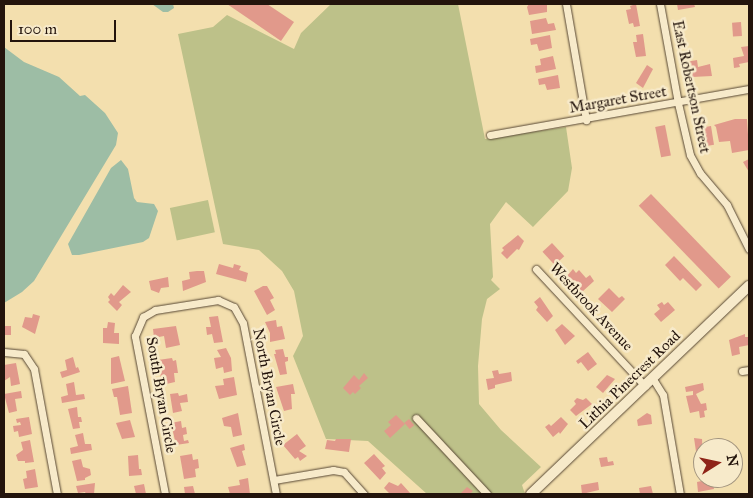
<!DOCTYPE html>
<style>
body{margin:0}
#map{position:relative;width:753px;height:498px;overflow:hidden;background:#f3dfae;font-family:"IM FELL Great Primer",serif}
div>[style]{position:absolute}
.green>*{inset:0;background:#bdc189;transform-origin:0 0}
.water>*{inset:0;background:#9dbda5}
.building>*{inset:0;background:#e1998b;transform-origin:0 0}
.roads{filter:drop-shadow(0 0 1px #574734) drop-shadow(0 0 1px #574734)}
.street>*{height:7px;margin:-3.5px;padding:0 3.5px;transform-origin:3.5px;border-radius:3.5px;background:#f7eaca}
.secondary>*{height:10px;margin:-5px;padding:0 5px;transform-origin:5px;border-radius:5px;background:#f7eaca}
span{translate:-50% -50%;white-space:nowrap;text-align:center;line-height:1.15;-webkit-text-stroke:5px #f7eaca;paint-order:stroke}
.street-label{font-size:15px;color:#23140c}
.frame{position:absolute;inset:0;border:5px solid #23140c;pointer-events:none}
.north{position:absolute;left:693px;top:438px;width:50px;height:50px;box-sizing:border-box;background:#f7eaca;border:1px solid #a2947e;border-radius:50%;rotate:80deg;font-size:14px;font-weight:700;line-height:20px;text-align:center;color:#23140c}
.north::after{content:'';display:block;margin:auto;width:18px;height:22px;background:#8f2418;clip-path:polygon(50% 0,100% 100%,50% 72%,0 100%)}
.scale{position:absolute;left:10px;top:20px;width:106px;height:22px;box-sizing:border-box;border:2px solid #23140c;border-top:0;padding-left:6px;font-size:15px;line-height:18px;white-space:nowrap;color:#23140c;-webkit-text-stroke:4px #f7eaca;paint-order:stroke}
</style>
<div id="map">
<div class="green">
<i style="clip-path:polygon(331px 4px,458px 4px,485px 139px,566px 127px,572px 168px,568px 191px,533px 227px,506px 202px,490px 224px,493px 277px,491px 280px,500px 289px,487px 299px,482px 319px,478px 366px,479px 404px,501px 430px,541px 467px,522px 485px,525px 494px,427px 494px,368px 441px,326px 439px,293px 356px,303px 336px,294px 291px,282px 271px,259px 250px,223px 244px,178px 34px,213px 27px,227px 15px,294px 49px,301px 33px)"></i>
<i style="left:208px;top:200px;width:33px;height:39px;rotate:78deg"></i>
</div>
<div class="water">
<i style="clip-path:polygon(152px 4px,173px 4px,174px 8px,168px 12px,163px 12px)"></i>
<i style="clip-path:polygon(4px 47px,24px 62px,59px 77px,80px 96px,85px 95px,105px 113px,118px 133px,116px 145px,34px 281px,22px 292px,4px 303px)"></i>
<i style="clip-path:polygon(121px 160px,128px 169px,134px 198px,137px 202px,154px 204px,158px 211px,149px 238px,143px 242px,79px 255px,72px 255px,68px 244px,111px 168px)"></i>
</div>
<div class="building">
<i style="clip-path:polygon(227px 4px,267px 4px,294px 22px,281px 41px)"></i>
<i style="clip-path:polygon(529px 4px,547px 4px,547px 12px,529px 15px,527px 7px)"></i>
<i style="clip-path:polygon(636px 4px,640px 26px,634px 27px,633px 23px,629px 24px,626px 10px,631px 9px,630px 6px)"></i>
<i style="clip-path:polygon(677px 4px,694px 4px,695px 7px,678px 10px)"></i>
<i style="clip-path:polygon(546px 18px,548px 24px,554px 23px,556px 30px,532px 34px,530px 21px)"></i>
<i style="left:741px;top:22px;width:14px;height:9px;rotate:86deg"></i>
<i style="clip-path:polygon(643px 34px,646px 56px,636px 57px,633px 42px,637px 42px,636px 35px)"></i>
<i style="clip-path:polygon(550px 35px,552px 48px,539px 51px,537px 44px,531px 45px,530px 39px)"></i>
<i style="clip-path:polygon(749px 46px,749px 62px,739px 64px,740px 67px,734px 68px,733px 58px,744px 56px,741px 47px)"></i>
<i style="clip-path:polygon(553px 56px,556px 69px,536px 73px,535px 66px,541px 65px,540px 59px)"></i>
<i style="clip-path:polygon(697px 60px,698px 67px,710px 64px,712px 76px,692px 77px,691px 72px,688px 72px,686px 62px)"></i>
<i style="clip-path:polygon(647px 65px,653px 69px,643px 88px,636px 83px)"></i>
<i style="clip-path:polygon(558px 75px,560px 88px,547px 90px,545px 84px,539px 85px,538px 79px)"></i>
<i style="clip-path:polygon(735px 119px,747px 119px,749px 150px,732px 153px,730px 141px,719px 142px,716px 127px,714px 125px)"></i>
<i style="left:665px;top:125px;width:31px;height:10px;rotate:79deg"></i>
<i style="left:711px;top:126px;width:19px;height:12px;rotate:81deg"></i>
<i style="clip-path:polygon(749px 159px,749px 172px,743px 162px)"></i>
<i style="left:651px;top:194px;width:115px;height:17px;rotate:46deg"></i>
<i style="clip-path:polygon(518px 235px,524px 241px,519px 250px,517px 249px,507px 259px,501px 253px,504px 250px,502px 248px)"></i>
<i style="left:552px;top:243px;width:18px;height:13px;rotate:47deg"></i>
<i style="clip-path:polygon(674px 256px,702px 285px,696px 291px,683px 278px,680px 281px,665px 265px)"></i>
<i style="clip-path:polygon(219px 264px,233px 268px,234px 264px,241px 266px,239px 270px,248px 273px,246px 282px,216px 274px)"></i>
<i style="clip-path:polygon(573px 269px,576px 273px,579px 270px,586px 278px,590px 275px,594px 281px,582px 292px,573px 281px,566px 287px,562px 282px)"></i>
<i style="clip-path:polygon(197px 271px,204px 271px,206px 282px,183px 291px,182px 281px,190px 279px,189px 272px)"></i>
<i style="clip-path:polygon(168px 277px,169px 287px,161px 288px,159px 293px,151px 290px,149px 281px)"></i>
<i style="clip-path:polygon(123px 285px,131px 292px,119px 302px,122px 305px,117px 311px,108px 302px,110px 300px,108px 297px,111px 293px,114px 296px)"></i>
<i style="clip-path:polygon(263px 286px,267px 286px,274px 298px,270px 300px,275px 310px,267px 315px,254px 291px)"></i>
<i style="clip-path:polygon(609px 288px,619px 298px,622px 296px,625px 299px,612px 312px,598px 299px)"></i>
<i style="clip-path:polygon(540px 297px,553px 316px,547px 322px,536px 310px,538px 307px,534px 302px)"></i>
<i style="clip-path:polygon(662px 302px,664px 305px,668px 302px,675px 310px,661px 322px,654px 314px,660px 309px,657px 305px)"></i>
<i style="clip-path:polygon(33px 314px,40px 316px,35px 334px,22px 327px,25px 317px,32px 318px)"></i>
<i style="clip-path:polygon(218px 316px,223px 342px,214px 343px,212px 334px,207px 335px,206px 327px,211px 327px,209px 317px)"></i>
<i style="clip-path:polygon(276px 320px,277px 327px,282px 326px,285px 339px,270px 342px,270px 333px,265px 322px)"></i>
<i style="clip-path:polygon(108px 322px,115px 323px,114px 333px,119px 333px,119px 344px,103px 343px,103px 328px,107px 328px)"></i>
<i style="clip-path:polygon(562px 324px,575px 336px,565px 345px,555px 330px)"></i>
<i style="left:4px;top:326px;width:7px;height:9px"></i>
<i style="clip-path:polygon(176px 326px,180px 345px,166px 348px,164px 336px,154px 338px,153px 329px)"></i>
<i style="clip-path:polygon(745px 334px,745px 337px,749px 337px,749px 345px,739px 347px,740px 354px,732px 356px,729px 340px)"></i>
<i style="clip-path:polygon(226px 348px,231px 358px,232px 371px,224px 373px,223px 367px,216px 369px,214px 358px,221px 357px,217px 350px)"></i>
<i style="clip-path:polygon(283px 349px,285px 357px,288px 357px,288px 361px,285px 362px,287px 374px,280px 375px,274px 354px,276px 354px,275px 350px)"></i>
<i style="clip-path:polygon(588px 352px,597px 364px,588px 371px,581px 362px,578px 364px,576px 361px)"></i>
<i style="clip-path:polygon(119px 356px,125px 381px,111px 384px,111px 358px)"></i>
<i style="clip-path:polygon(73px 357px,76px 368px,78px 367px,80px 372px,62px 378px,60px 372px,67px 370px,65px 360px)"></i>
<i style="clip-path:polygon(172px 358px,173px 361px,176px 360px,178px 373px,174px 373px,175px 382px,162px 385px,158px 360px)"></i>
<i style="clip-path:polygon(16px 363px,20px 384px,11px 386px,10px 377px,4px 381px,4px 365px)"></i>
<i style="clip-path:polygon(498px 370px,499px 374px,511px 372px,512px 381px,495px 385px,495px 388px,488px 390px,486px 379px,494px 378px,492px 371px)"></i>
<i style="clip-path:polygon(364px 373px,368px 378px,359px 386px,361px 388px,355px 394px,353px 392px,350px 395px,343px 388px,354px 375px,359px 380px)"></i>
<i style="clip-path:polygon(607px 375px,615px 379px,603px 393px,596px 387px)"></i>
<i style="clip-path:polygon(234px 377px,237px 395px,219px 399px,215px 386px,224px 385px,223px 379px)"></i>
<i style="clip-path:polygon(74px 382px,76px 395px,84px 394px,85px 399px,62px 403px,61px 397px,68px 395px,66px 384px)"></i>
<i style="clip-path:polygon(703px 383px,704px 390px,696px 394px,701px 404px,706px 403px,707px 410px,704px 411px,705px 417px,700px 418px,699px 411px,690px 413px,686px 396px,693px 395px,693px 391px,686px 392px,685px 387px)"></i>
<i style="clip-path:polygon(293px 384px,295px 394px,291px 394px,292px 409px,284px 411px,276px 387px)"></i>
<i style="clip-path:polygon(128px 386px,132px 413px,120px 415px,117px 397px,114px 397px,112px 389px)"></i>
<i style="clip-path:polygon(21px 391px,22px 398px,15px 399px,17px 411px,9px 413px,4px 394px)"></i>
<i style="clip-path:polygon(178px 393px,179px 396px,187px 394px,188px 402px,180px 403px,182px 411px,173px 413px,170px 394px)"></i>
<i style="clip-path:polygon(577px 398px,583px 400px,586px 398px,592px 404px,576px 416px,570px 410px,576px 404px,574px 401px)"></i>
<i style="clip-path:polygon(77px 407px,78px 417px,81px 417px,82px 422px,79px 422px,80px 428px,73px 429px,68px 409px)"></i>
<i style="clip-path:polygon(238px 413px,242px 435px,233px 437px,231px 427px,224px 426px,222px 418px)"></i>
<i style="clip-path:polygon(647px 413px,651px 415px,652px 424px,638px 426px,637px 420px)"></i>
<i style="clip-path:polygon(396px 415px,405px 424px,390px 438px,384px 431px,391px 425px,388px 422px)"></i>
<i style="clip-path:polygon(29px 417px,32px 434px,19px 437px,18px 431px,14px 432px,13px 426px,21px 425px,20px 422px,17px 423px,16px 419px)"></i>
<i style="clip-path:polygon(561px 417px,568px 424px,560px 434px,559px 432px,553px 437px,545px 427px,549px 424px,551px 426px)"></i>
<i style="left:409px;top:419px;width:8px;height:6px;rotate:50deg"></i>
<i style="clip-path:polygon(130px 420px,135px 437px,122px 439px,116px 423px)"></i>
<i style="clip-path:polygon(181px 421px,182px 428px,186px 427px,187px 434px,183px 435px,184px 441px,188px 440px,189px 443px,176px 445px,171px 423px)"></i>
<i style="clip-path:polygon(83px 433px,85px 444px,91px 444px,92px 450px,71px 454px,70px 448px,78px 446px,75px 435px)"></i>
<i style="clip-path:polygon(297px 434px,306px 446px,299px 451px,307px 456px,300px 461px,298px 457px,295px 459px,283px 445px)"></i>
<i style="clip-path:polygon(694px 438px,702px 439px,703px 459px,698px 460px,697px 458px)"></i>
<i style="clip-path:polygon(336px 439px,351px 439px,349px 452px,325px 449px,327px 440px,335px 441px)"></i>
<i style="clip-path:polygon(30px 440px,34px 462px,25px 463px,25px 461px,18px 461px,16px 455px,23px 450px,21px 442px)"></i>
<i style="clip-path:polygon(244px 444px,245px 450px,242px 451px,246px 465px,237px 467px,230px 448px)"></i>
<i style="clip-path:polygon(192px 454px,193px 460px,198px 459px,199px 468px,195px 469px,196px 477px,184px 479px,180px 456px)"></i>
<i style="clip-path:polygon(374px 454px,385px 466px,382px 468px,386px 473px,380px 480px,364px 463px)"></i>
<i style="clip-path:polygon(138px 455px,139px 469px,141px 469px,142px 475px,129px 476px,128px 456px)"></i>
<i style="clip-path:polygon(607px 457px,608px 462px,613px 461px,614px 465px,601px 467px,599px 458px)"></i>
<i style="clip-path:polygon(81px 459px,83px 467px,90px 469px,91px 475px,85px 478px,85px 480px,77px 481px,72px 461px)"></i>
<i style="clip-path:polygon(35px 469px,38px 487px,25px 489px,23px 479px,27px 478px,26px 471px)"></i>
<i style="clip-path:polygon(248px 478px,250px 494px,230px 494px,228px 487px,240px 485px,239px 480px)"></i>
<i style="clip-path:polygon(706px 478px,715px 478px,716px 484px,713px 484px,714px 489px,698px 492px,697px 482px,706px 480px)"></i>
<i style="clip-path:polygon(389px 482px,398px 486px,401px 483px,411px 494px,390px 494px,384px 488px)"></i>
<i style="clip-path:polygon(598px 482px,599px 490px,582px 494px,581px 485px)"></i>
<i style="clip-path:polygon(95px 483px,94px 494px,86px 494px,85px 492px,78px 493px,76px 486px)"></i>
<i style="clip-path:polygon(144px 484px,146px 494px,136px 494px,134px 486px)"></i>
<i style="clip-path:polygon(193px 486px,195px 494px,185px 494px,184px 487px)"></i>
<i style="clip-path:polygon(651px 486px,653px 494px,640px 494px,639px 488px)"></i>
<i style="clip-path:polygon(467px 487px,473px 491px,470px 494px,460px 494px)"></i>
</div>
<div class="roads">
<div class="street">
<i style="left:566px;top:4px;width:118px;rotate:80.2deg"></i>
<i style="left:660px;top:4px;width:101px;rotate:79.7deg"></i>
<i style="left:678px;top:103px;width:53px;rotate:77deg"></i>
<i style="left:690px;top:155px;width:21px;rotate:61deg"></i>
<i style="left:700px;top:173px;width:42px;rotate:49.8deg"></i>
<i style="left:727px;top:205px;width:49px;rotate:63.4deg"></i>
<i style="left:490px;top:135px;width:263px;rotate:-10.1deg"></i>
<i style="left:536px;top:269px;width:160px;rotate:47deg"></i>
<i style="left:4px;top:352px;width:20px;rotate:6deg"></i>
<i style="left:24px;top:354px;width:18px;rotate:56deg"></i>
<i style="left:34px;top:369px;width:127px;rotate:79.6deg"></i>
<i style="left:742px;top:371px;width:7px;rotate:-8deg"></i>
<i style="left:653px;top:379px;width:19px;rotate:58deg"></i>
<i style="left:663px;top:395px;width:100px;rotate:80.3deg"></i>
<i style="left:416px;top:418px;width:104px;rotate:46.9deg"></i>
<i style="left:274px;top:480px;width:60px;rotate:-9.6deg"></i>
<i style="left:333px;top:470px;width:11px;rotate:10deg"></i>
<i style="left:344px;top:472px;width:30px;rotate:48deg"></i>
<i style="left:165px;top:494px;width:161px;rotate:-100.8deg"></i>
<i style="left:135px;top:336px;width:21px;rotate:-67deg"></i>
<i style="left:143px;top:317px;width:14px;rotate:-30deg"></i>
<i style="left:155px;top:310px;width:64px;rotate:-9deg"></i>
<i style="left:218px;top:300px;width:17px;rotate:24deg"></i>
<i style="left:234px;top:307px;width:18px;rotate:61deg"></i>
<i style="left:243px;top:323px;width:174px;rotate:79.1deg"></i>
</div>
<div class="secondary">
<i style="left:531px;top:494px;width:301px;rotate:-43.7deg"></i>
</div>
</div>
<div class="street-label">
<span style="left:691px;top:87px;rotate:78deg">East Robertson Street</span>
<span style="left:618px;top:100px;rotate:-10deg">Margaret Street</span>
<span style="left:591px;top:307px;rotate:47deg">Westbrook Avenue</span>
<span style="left:630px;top:380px;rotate:-44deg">Lithia Pinecrest Road</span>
<span style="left:269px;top:387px;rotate:79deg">North Bryan Circle</span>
<span style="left:161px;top:395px;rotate:80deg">South Bryan Circle</span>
</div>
<div class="frame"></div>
<div class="north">N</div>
<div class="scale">100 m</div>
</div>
